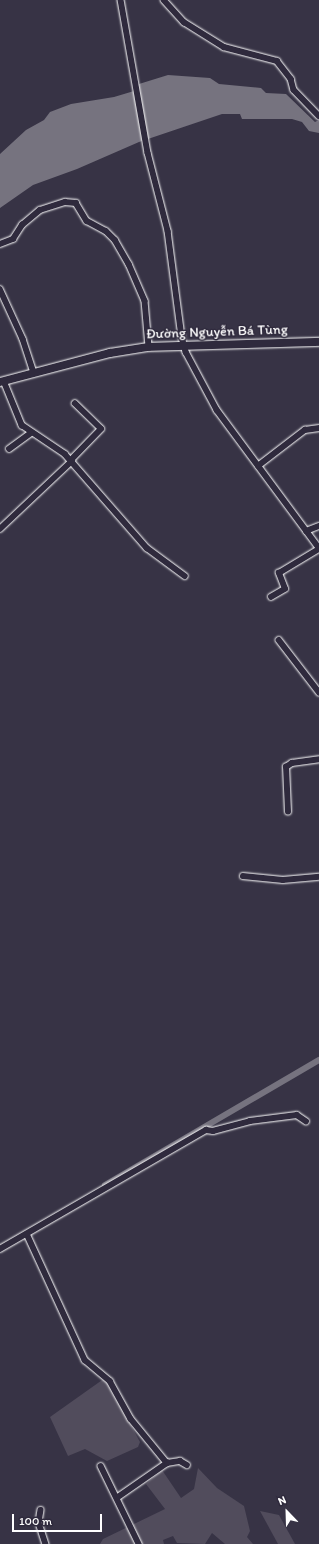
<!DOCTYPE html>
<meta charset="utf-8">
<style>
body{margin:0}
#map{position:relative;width:319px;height:1544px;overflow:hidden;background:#373345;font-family:Itim,sans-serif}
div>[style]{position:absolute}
.green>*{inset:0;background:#514c5c}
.water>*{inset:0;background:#76737f}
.canal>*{height:6px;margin:-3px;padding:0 3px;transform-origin:3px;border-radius:3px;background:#76737f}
.roads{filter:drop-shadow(0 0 1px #fff) drop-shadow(0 0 1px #fff)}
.minor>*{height:5.5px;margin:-2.75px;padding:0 2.75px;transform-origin:2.75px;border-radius:2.75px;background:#2f2a3d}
.secondary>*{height:8px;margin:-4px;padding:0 4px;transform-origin:4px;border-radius:4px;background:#2f2a3d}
span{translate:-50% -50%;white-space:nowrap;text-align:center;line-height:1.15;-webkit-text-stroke:3px #2f2a3d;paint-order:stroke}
.street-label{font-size:14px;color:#fff}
.north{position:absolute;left:267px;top:1492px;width:40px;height:40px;-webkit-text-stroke:3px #2f2a3d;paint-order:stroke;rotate:337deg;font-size:11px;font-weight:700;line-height:16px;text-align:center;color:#fff}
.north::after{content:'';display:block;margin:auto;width:14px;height:18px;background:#fff;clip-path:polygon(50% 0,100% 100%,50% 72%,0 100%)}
.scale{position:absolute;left:12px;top:1514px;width:90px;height:18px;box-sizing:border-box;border:2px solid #fff;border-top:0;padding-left:5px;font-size:12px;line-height:14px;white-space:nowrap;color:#fff;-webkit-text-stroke:3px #2f2a3d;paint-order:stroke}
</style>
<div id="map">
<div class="green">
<i style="clip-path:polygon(105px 1378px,140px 1442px,138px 1447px,107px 1461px,85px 1449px,68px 1456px,50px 1417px)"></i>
<i style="clip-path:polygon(198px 1468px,217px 1488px,244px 1506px,250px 1531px,247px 1537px,253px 1544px,225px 1544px,212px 1533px,205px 1544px,177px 1543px,173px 1536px,163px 1540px,164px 1544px,100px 1544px,103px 1539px,165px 1509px,146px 1484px,162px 1470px,181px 1498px,194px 1489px)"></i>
<i style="clip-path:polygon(260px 1511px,279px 1515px,295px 1544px,278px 1544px)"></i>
</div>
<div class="water">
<i style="clip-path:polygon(168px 75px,210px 78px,219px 84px,261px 88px,266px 93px,286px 94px,315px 122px,319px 120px,319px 133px,309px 131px,302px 122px,292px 119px,242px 119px,240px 114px,222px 114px,139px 142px,77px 169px,33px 185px,0 208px,0 154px,26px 130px,44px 120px,50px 112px,71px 104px,114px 97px,134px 91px,139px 84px)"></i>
</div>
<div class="canal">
<i style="left:105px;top:1185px;width:248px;rotate:-30.3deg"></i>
</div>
<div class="roads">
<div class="minor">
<i style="left:121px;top:0;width:155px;rotate:80deg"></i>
<i style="left:148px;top:153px;width:81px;rotate:75.6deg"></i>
<i style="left:168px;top:231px;width:107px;rotate:82.5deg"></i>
<i style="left:182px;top:337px;width:16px;rotate:75deg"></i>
<i style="left:186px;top:352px;width:66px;rotate:61.9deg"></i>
<i style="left:217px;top:410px;width:172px;rotate:53.5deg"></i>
<i style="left:164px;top:0;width:30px;rotate:48deg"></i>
<i style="left:184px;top:22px;width:47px;rotate:32deg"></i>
<i style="left:224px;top:47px;width:55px;rotate:14.8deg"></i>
<i style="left:277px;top:61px;width:23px;rotate:52deg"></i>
<i style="left:291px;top:79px;width:11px;rotate:75deg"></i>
<i style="left:294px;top:90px;width:36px;rotate:46deg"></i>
<i style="left:0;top:244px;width:14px;rotate:-21deg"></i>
<i style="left:13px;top:239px;width:17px;rotate:-57deg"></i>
<i style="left:22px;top:225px;width:23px;rotate:-40deg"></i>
<i style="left:40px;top:210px;width:26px;rotate:-18deg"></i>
<i style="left:65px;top:202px;width:11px;rotate:5deg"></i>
<i style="left:76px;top:203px;width:21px;rotate:59deg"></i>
<i style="left:87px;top:221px;width:21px;rotate:28deg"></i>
<i style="left:106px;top:231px;width:13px;rotate:45deg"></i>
<i style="left:115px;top:240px;width:28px;rotate:60deg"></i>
<i style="left:129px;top:264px;width:40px;rotate:66.6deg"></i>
<i style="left:145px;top:301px;width:46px;rotate:85deg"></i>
<i style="left:0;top:289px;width:55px;rotate:65.3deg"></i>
<i style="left:23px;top:339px;width:36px;rotate:72deg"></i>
<i style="left:4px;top:381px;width:48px;rotate:67.8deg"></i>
<i style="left:22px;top:425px;width:52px;rotate:34deg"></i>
<i style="left:65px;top:454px;width:125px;rotate:48.9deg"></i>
<i style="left:147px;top:548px;width:47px;rotate:36.4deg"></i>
<i style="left:9px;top:449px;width:27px;rotate:-36deg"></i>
<i style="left:71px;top:460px;width:43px;rotate:-45.9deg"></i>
<i style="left:101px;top:429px;width:36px;rotate:-136deg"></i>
<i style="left:258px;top:466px;width:59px;rotate:-37.5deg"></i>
<i style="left:305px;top:430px;width:14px;rotate:-8deg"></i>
<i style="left:0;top:529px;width:99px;rotate:-43.4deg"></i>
<i style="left:306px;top:531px;width:14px;rotate:-21deg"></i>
<i style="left:271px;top:597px;width:16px;rotate:-30deg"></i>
<i style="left:285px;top:589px;width:17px;rotate:-111deg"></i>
<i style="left:279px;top:573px;width:47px;rotate:-31deg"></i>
<i style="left:279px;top:640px;width:66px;rotate:52.4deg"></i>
<i style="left:288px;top:812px;width:45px;rotate:-92.5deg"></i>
<i style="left:286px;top:767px;width:7px;rotate:-34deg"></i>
<i style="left:292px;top:763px;width:27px;rotate:-8deg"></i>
<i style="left:243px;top:876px;width:40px;rotate:5.7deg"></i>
<i style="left:283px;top:880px;width:36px;rotate:-5deg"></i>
<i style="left:27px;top:1234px;width:139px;rotate:65.3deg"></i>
<i style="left:85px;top:1360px;width:33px;rotate:40deg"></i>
<i style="left:110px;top:1381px;width:43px;rotate:61.1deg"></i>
<i style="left:131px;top:1419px;width:57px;rotate:50.7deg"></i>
<i style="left:0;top:1249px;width:238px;rotate:-30deg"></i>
<i style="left:206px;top:1130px;width:7px;rotate:8deg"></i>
<i style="left:213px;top:1131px;width:38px;rotate:-15deg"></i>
<i style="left:250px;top:1121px;width:47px;rotate:-7.3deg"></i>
<i style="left:297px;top:1115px;width:11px;rotate:34deg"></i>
<i style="left:101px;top:1466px;width:87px;rotate:64deg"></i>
<i style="left:118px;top:1497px;width:60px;rotate:-34.8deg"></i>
<i style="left:167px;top:1463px;width:13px;rotate:-9deg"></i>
<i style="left:180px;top:1461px;width:8px;rotate:30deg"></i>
<i style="left:41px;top:1510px;width:13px;rotate:99deg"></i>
<i style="left:39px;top:1523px;width:22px;rotate:72deg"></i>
</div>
<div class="secondary">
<i style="left:0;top:382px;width:114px;rotate:-14.8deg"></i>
<i style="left:110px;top:353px;width:39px;rotate:-9deg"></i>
<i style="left:149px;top:347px;width:170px;rotate:-1.7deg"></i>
</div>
</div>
<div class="street-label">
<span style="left:217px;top:332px;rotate:-2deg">Đường Nguyễn Bá Tùng</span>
</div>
<div class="north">N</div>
<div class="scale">100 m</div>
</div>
